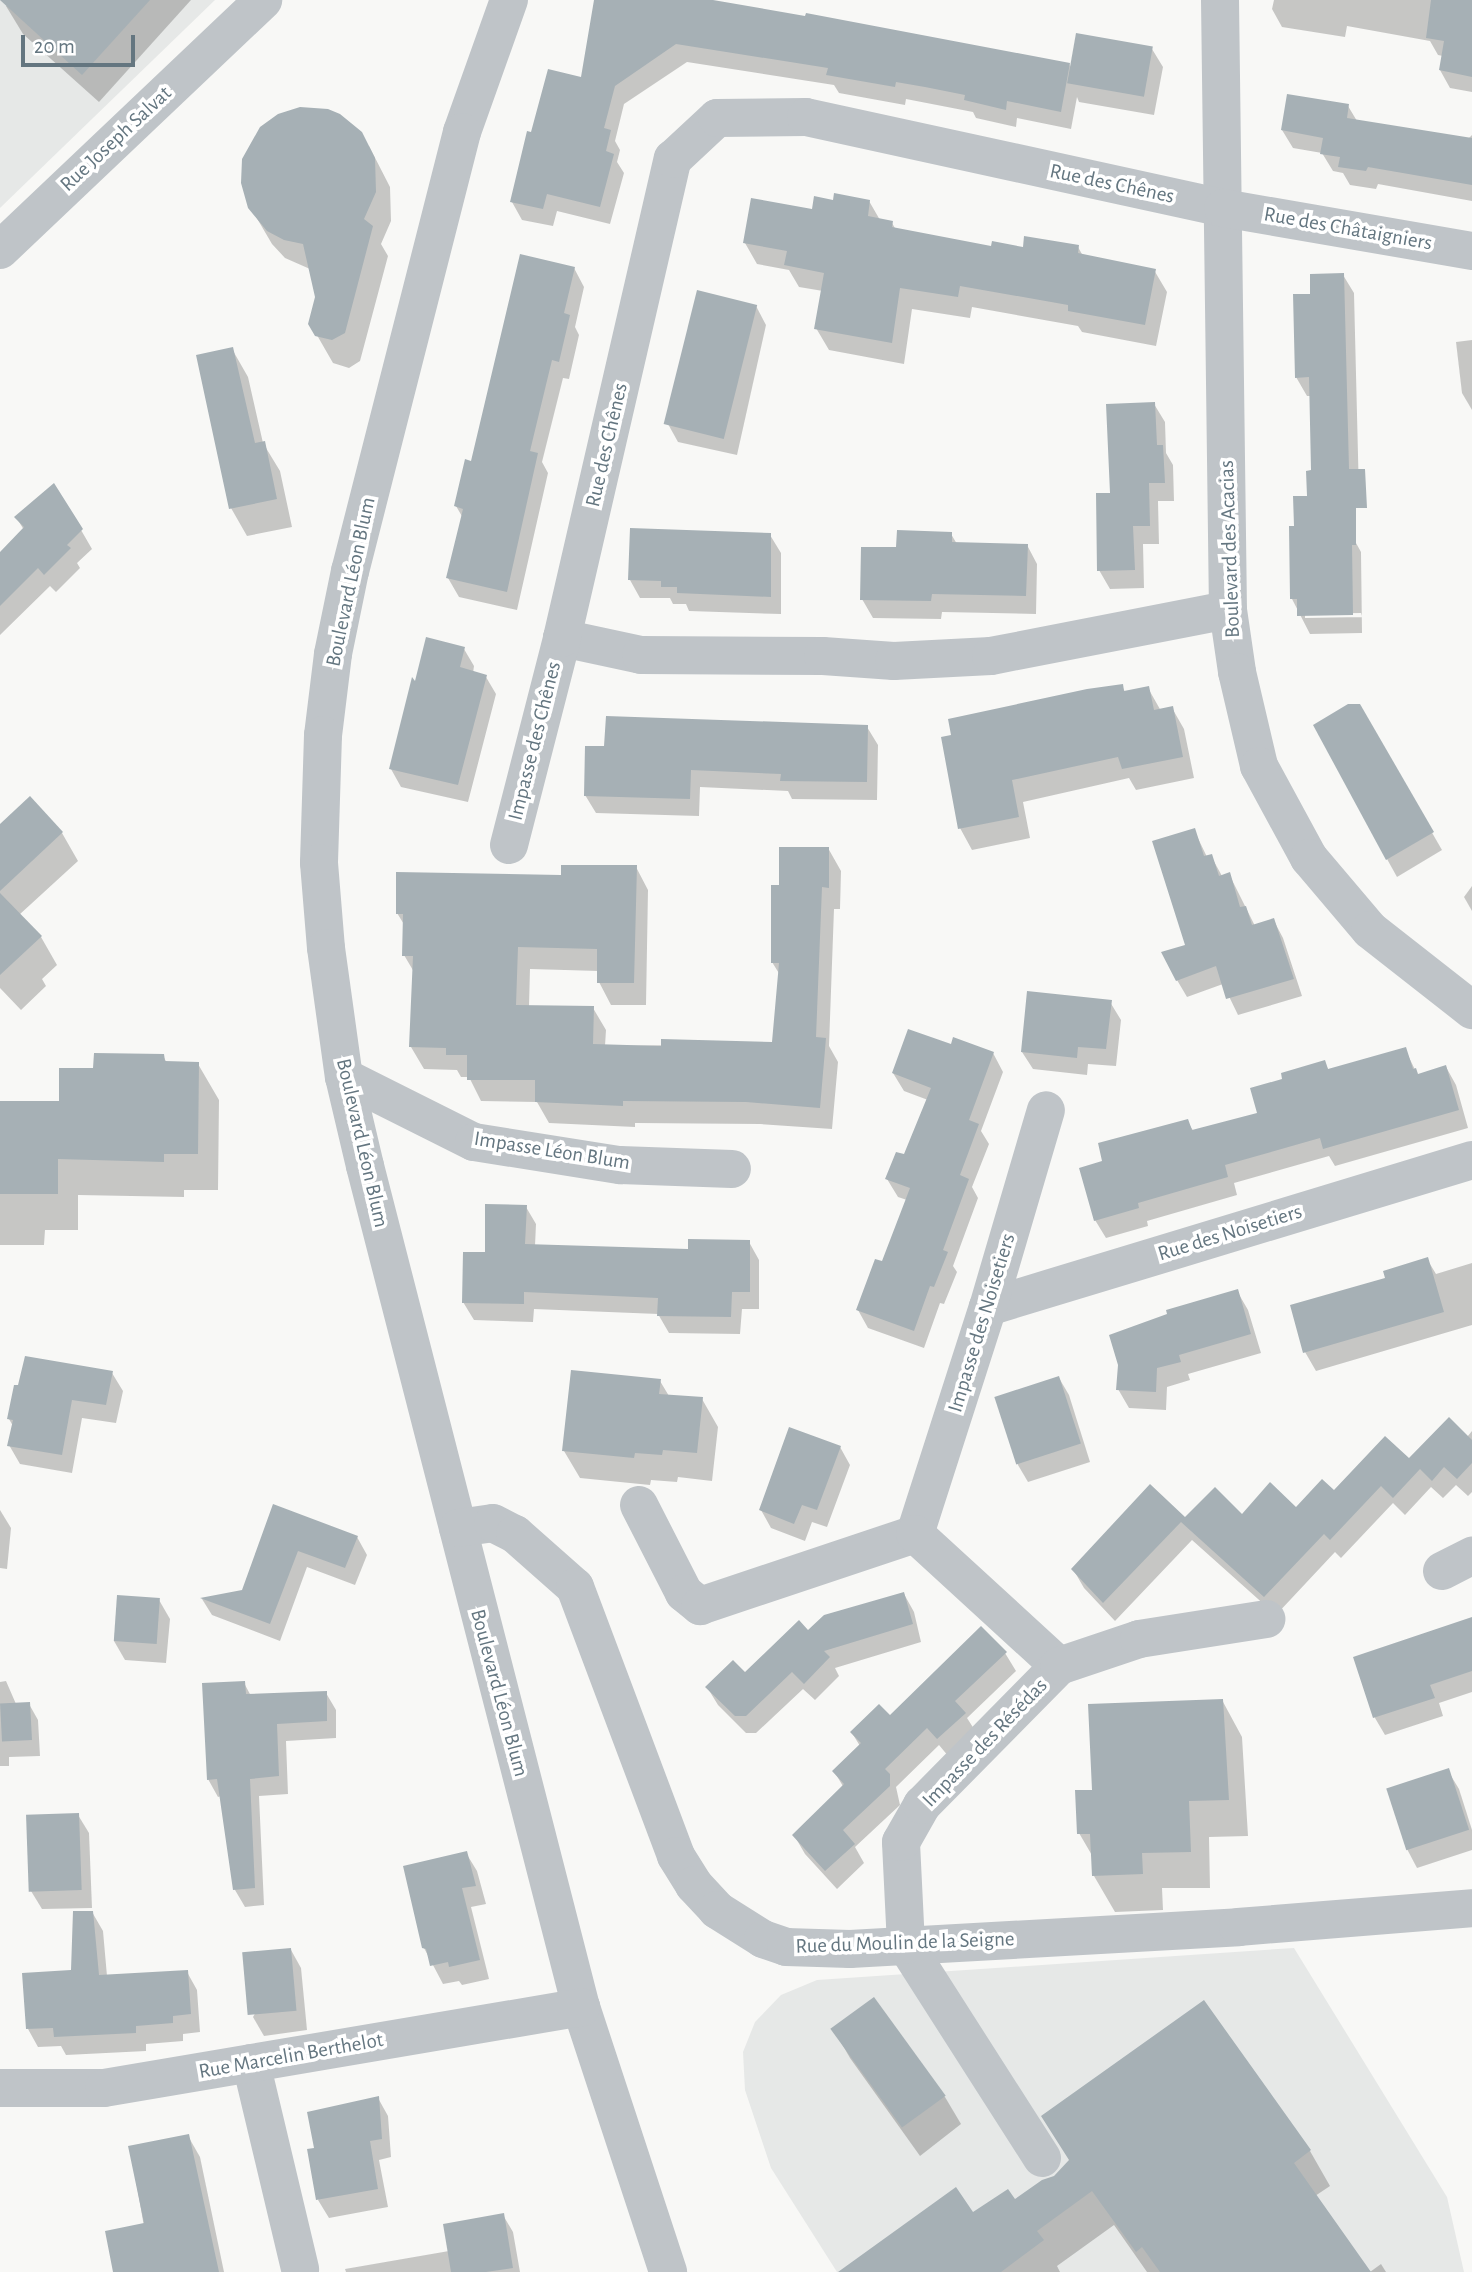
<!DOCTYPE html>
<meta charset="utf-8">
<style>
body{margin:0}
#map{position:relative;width:1472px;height:2272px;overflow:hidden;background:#f8f8f6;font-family:"Alegreya Sans",sans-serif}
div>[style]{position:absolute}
.built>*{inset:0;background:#e6e8e7}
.shadow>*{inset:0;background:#0003}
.building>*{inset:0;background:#a6b0b5;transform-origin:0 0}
.minor>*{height:38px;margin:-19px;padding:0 19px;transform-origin:19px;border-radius:19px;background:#bfc4c8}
span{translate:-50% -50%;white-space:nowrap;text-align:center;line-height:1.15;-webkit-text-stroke:7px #fff;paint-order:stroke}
.street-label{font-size:21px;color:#647680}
.scale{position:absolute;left:21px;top:35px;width:114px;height:32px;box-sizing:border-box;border:4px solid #647680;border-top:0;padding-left:9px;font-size:21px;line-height:24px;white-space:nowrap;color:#647680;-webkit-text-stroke:5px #fff;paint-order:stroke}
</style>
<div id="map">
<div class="built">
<i style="clip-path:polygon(0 0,215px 0,0 208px)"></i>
<i style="clip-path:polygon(1294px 1948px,1447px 2197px,1464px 2272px,837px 2272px,771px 2168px,745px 2090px,743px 2052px,755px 2022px,781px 1995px,817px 1980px)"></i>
</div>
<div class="shadow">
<i style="clip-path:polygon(12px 0,191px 0,99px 102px,23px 34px,6px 6px)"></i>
<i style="clip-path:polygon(596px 0,703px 0,1069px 64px,1071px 68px,1152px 49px,1163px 67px,1154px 115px,1079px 102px,1077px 97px,1071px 129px,1017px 118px,1016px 127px,976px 118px,973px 112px,906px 99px,905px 105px,839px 93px,834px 85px,687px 62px,624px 104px,615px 141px,620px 150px,617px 162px,624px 173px,610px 224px,557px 211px,553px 226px,522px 220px,512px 202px,533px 134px,582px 80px)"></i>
<i style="clip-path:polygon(1274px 0,1472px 0,1472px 92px,1450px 88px,1440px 70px,1443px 56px,1438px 55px,1430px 41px,1347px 26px,1345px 37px,1282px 27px,1272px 9px)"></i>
<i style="clip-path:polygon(1348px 106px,1357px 121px,1468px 139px,1472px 135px,1472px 201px,1378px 184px,1376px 189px,1350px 185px,1343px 173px,1333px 171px,1322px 153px,1293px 148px,1282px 130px)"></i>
<i style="clip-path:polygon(369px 146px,390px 187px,391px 221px,381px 244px,388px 256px,360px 361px,349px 368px,333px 363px,310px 323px,317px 297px,310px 269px,285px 258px,272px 244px,255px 215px)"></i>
<i style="clip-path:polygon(869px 201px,880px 220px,892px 223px,896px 230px,992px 248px,1078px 247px,1083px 256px,1154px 270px,1167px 292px,1156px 346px,1082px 332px,1078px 326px,972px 307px,970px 318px,912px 309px,904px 364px,829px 350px,816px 328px,823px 291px,799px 287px,789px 270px,757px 264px,745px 243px,835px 202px)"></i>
<i style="clip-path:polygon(574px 268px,584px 287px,575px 327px,579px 335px,569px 379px,563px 378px,542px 462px,548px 473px,517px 610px,459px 597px,448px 578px,463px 518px,456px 506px,473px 463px)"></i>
<i style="clip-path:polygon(1343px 275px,1354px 293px,1359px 495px,1311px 396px,1307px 396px,1296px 377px,1312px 296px)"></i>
<i style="clip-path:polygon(756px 306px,766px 325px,737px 455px,678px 442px,668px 424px)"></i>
<i style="clip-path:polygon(1472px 340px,1472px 410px,1462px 393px,1456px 342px)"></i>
<i style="clip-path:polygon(232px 349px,248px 377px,263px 443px,280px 471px,292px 527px,247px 536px,231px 508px)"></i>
<i style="clip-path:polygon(1154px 404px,1165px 422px,1166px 453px,1173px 465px,1174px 501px,1158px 501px,1159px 544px,1143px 544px,1144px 588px,1110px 589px,1099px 570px,1111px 494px)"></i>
<i style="clip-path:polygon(16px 517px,81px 530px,92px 549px,77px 563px,80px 568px,56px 592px,50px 586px,0 635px,0 554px,24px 530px)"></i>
<i style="clip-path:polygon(951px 534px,957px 544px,1027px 545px,1037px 564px,1036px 614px,942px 612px,941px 619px,873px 618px,862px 599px,898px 549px)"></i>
<i style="clip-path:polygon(evenodd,1351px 534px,1361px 552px,1362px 633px,1310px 634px,1292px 599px,1351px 534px,1361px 613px,1362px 617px,1305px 618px,1305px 614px,1361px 613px)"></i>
<i style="clip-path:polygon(770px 535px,781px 553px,781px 614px,689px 611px,686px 604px,673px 604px,670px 598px,640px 598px,630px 580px)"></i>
<i style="clip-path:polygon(464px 649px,474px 666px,473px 673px,486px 677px,496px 694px,468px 802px,401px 787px,391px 769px,415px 685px)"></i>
<i style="clip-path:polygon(1122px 686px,1125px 692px,1148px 688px,1161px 711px,1172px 708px,1184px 729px,1194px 778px,1136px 790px,1129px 778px,1023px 802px,1030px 838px,972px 850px,960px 828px,1087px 690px)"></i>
<i style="clip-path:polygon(1359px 706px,1442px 850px,1397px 877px,1387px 859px)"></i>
<i style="clip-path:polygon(867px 727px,878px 745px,877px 800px,792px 799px,788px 791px,700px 787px,699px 816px,596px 813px,585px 795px)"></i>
<i style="clip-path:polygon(0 826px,62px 833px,78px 861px,19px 915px,41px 937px,57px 965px,42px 979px,46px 986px,21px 1010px,0 988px)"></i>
<i style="clip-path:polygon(1194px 830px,1207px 857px,1211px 856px,1222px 876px,1229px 874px,1255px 926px,1274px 921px,1283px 938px,1302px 996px,1238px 1015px,1223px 984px,1187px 997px,1177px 980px,1187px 946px)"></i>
<i style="clip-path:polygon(828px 848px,841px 871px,840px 909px,834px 909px,829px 1046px,838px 1062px,832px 1129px,760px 1124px,635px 1123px,635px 1127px,549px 1123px,537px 1102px,481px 1101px,469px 1077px,461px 1077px,457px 1070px,424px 1069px,411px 1047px,414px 972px,404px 955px,405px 926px,397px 913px,562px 877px,636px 867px,648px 890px,646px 1005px,611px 1005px,599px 982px,599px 971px,530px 969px,529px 1007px,593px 1008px,606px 1030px,605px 1046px,773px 1044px,780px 975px,772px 962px,781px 887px)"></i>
<i style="clip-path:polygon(1472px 886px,1472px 911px,1464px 897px)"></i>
<i style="clip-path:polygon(1110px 1002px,1121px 1020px,1116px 1066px,1088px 1064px,1087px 1075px,1033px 1069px,1022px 1052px)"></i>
<i style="clip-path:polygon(952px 1046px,993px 1053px,1003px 1072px,981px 1131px,989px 1144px,972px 1187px,978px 1198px,953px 1266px,957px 1272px,944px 1304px,940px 1303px,924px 1348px,868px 1328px,858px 1310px,883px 1263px,907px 1200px,898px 1197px,887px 1179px,906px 1156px,928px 1100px,904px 1091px,893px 1073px)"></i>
<i style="clip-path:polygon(1405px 1049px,1418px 1076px,1446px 1067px,1456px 1085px,1468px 1128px,1335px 1166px,1329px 1156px,1234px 1183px,1237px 1195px,1147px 1221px,1148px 1226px,1106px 1238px,1095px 1220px,1104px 1163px,1187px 1121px,1194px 1132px,1259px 1115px,1285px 1080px,1324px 1062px,1329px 1071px)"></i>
<i style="clip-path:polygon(163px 1056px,167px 1063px,198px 1064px,219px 1100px,218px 1190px,184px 1190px,184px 1197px,78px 1195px,78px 1230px,45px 1230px,44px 1245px,0 1245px,0 1102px,60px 1103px)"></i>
<i style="clip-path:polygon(526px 1207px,536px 1224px,535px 1246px,689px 1251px,749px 1242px,759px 1260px,759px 1309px,742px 1309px,740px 1334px,669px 1333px,658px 1314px,534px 1309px,533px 1322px,474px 1320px,463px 1302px,487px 1254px)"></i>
<i style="clip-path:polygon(1427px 1259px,1436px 1274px,1472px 1263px,1472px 1325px,1316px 1371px,1305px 1352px,1387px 1279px)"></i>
<i style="clip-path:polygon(1237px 1291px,1248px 1310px,1261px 1353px,1188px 1374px,1190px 1380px,1167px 1387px,1166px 1410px,1129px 1408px,1118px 1389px)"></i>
<i style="clip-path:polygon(112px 1373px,123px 1391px,116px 1423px,82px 1418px,72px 1473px,20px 1464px,9px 1445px,13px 1426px,9px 1419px)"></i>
<i style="clip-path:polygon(1059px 1378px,1069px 1395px,1090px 1462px,1028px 1482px,1018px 1465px,997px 1399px)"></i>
<i style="clip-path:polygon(660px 1381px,669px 1396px,702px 1399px,718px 1427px,712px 1481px,678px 1477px,677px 1482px,651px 1480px,650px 1485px,580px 1478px,564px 1451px)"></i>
<i style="clip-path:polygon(1472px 1431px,1472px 1492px,1468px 1496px,1456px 1485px,1443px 1498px,1431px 1487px,1405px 1515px,1393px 1503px,1341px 1558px,1335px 1552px,1276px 1615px,1192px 1540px,1115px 1621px,1084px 1588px,1073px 1569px,1185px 1519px,1242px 1517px,1296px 1509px,1467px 1437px)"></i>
<i style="clip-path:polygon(840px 1447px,850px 1465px,827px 1527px,812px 1522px,805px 1541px,771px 1528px,761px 1510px)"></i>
<i style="clip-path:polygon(274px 1506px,357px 1537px,367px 1555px,355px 1585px,307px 1567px,280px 1641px,212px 1615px,202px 1599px,244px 1592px)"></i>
<i style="clip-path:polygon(0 1510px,11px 1528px,7px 1569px,0 1568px)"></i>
<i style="clip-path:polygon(904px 1594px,914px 1612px,921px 1642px,835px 1668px,839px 1676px,815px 1700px,803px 1689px,756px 1733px,746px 1733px,718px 1705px,707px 1687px,745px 1674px,808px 1633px)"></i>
<i style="clip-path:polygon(159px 1600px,170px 1619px,166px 1663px,125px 1660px,114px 1641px)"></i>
<i style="clip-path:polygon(1472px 1619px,1472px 1692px,1439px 1703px,1443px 1716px,1385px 1735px,1375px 1718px,1355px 1658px)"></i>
<i style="clip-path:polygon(1005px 1653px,1016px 1671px,967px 1718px,976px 1732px,949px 1757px,939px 1745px,896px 1787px,900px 1805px,855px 1847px,864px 1863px,837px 1889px,805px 1854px,794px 1835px,844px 1788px,834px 1771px,860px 1746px,852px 1733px,890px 1717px)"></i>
<i style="clip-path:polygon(6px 1681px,16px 1704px,29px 1704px,38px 1720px,40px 1756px,9px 1757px,9px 1766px,0 1766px,0 1682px)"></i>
<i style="clip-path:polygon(244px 1683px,251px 1696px,326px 1693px,336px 1710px,336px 1738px,286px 1741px,288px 1794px,259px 1796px,264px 1905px,245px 1907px,235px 1890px,221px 1796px,218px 1797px,208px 1779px)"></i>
<i style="clip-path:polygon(1222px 1700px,1242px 1737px,1248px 1836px,1209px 1837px,1210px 1888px,1162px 1888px,1163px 1910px,1115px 1912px,1094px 1876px,1093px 1857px,1079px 1833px)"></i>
<i style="clip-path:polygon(1448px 1771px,1459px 1789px,1472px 1830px,1472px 1850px,1417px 1868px,1407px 1849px)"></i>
<i style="clip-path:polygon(78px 1815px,89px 1833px,92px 1908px,42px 1909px,31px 1891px)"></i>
<i style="clip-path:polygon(466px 1853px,477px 1871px,486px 1904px,471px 1907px,489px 1979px,462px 1985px,459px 1981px,443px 1984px,424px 1948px)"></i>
<i style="clip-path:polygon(92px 1912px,103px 1931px,107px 1976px,187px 1972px,197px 1990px,200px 2032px,183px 2034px,183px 2041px,146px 2044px,146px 2051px,66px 2055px,61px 2046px,38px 2047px,28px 2029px,73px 1971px)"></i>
<i style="clip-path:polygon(291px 1950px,301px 1968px,307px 2030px,264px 2036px,253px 2017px)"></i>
<i style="clip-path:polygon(1204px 2003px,1310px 2151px,1330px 2186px,1315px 2196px,1369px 2272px,1147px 2272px,1114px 2225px,1057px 2266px,1060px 2272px,864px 2272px,973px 2215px,1015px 2202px,1055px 2178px)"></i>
<i style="clip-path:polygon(834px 2030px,945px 2097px,961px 2124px,920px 2156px,850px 2058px)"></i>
<i style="clip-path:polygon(378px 2098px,388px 2116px,391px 2157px,379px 2160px,388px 2207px,329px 2218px,318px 2200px)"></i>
<i style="clip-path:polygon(188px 2136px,200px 2157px,224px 2272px,152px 2272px,130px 2147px)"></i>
<i style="clip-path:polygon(503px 2215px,513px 2232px,520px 2272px,346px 2272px,345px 2269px,449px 2251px)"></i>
<i style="clip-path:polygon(1381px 2264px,1386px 2272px,1370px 2272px)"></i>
</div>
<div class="building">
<i style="clip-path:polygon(0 0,150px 0,82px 75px)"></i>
<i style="clip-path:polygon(594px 0,713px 0,805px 16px,806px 13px,1070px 63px,1061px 112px,1007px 101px,1006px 110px,964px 100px,965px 95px,925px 87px,896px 82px,895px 87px,826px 75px,828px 68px,676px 44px,615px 86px,604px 128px,611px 130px,606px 151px,614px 154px,600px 207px,547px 194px,543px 209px,510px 202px,527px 131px,531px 132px,548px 69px,581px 77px)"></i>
<i style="clip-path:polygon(1431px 0,1472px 0,1472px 77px,1439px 70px,1444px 41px,1426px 38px)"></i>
<i style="left:1076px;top:33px;width:78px;height:51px;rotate:10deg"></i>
<i style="clip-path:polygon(1287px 94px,1349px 104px,1347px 118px,1472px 138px,1472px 185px,1368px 167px,1366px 171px,1338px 167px,1340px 157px,1320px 154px,1323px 138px,1281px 130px)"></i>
<i style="clip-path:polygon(300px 107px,328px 109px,340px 114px,362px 132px,375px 158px,376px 192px,364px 219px,373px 226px,345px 333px,332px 340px,315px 336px,308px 324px,315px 297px,303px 244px,284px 240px,267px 231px,248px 208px,241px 183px,242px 159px,260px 127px,278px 114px)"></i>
<i style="clip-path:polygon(834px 193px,870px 200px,868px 216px,893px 221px,892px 227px,991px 246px,992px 241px,1023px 247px,1024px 236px,1079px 245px,1078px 253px,1156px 269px,1145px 325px,1068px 311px,1068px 305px,960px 286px,958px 297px,900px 288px,892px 343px,814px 329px,824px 273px,784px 265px,787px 251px,743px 243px,751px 198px,812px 209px,814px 196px,833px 200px)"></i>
<i style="clip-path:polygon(520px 254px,575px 267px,564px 313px,570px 315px,559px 362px,552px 360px,530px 451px,538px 453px,507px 592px,446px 578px,463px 509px,454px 506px,465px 459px,471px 461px)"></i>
<i style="clip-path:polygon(1344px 273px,1349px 469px,1365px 469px,1367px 508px,1356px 508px,1356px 545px,1352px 545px,1353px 615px,1297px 616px,1297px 599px,1290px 599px,1289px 526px,1294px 526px,1293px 496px,1307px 496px,1306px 471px,1311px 470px,1309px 377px,1295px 378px,1293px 294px,1310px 294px,1310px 274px)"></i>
<i style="left:697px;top:290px;width:62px;height:138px;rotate:14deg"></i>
<i style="clip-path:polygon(233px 347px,255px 443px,265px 441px,277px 499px,229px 509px,196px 355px)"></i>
<i style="clip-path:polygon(1155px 402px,1157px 445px,1163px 445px,1165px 483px,1149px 483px,1150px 526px,1133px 526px,1135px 570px,1097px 571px,1096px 493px,1110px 493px,1106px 404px)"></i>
<i style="clip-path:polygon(54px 483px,83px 529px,67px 545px,71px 548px,44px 575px,38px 568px,0 606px,0 552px,24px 527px,14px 517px)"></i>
<i style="clip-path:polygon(630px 528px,771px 533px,771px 597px,677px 593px,677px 587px,661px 587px,661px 581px,628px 580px)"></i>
<i style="clip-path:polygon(897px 530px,952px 532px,952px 542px,1028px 544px,1026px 596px,932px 594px,931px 601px,860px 600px,861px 547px,896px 547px)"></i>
<i style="clip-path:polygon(426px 637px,465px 647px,460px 667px,487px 675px,458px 785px,389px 769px,412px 677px,415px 681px)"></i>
<i style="clip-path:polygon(1123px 684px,1124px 691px,1149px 686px,1154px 710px,1173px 706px,1183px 757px,1122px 769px,1118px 757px,1012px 780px,1019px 817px,958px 829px,941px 737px,951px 735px,948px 719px,1087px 689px)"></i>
<i style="clip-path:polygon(1348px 704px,1360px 704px,1434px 832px,1386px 860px,1313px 725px)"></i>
<i style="clip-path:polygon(606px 716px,868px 725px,867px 782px,780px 781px,781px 774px,691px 770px,690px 799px,584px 796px,585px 746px,604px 746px)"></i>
<i style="clip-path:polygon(30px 796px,63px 832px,0 891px,0 824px)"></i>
<i style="clip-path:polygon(1195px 828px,1204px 856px,1212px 854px,1219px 876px,1230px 872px,1240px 907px,1246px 906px,1252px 925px,1274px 918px,1294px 979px,1226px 999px,1216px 966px,1176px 981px,1161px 952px,1185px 945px,1152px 841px)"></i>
<i style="clip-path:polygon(779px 847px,829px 847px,829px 888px,822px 887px,816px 1037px,826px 1038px,820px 1108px,746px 1102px,623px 1101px,623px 1106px,535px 1102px,535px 1080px,467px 1080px,467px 1055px,446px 1055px,446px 1048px,409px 1047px,413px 956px,402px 956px,403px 914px,396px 914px,396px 872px,561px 875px,561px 865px,637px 865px,634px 983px,597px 983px,597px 949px,518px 947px,516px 1005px,594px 1006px,593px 1044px,661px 1046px,661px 1039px,772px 1042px,779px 963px,771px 963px,771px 885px,779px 885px)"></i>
<i style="clip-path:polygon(0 893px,42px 936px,0 975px)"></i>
<i style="clip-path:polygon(1027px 991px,1112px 1000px,1106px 1049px,1078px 1047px,1077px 1058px,1021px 1052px)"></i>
<i style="clip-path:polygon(908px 1029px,951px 1044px,953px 1037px,994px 1052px,969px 1120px,979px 1124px,960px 1175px,969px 1179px,943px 1250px,948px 1252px,934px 1287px,930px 1286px,914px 1331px,856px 1310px,875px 1259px,882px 1261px,910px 1188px,885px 1179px,896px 1152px,904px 1154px,931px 1088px,892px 1073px)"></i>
<i style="clip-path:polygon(1406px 1047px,1413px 1069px,1416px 1068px,1418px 1074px,1446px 1065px,1459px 1110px,1323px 1149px,1320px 1138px,1225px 1165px,1228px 1177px,1138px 1203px,1139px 1208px,1094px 1221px,1079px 1168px,1102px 1161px,1098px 1143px,1188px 1119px,1192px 1130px,1257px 1113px,1250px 1088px,1282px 1079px,1281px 1073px,1325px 1060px,1328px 1069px)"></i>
<i style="clip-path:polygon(94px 1053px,164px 1054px,165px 1061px,199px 1062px,198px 1154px,164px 1154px,164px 1162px,58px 1159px,58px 1194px,0 1194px,0 1101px,59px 1101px,59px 1068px,93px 1068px)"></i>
<i style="clip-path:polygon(485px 1204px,527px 1205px,525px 1244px,688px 1249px,688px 1239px,750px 1240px,750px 1292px,732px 1292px,731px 1317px,657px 1316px,658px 1298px,524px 1292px,524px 1304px,462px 1303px,463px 1252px,485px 1252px)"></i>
<i style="clip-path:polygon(1428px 1257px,1444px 1312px,1303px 1353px,1290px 1305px,1385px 1278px,1383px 1271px)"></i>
<i style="clip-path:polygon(1238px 1289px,1251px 1334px,1179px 1355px,1181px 1362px,1157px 1368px,1156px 1392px,1116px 1390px,1118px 1365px,1109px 1335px,1167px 1314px,1166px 1310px)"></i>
<i style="clip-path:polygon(25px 1356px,113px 1371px,106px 1405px,72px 1400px,62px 1455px,7px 1446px,13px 1420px,7px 1419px,14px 1385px,18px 1385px)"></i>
<i style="clip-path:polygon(571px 1370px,661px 1379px,659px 1394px,703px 1397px,697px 1453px,663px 1450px,662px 1455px,635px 1453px,634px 1458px,562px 1451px)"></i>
<i style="left:1059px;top:1376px;width:71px;height:68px;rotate:72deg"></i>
<i style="clip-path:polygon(1449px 1417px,1472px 1440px,1472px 1463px,1457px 1479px,1444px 1467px,1432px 1481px,1420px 1469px,1393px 1498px,1381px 1486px,1330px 1540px,1324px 1534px,1264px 1597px,1181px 1522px,1103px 1603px,1071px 1569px,1150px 1484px,1185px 1517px,1215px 1487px,1242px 1514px,1270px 1482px,1296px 1507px,1322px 1479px,1334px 1490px,1385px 1436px,1409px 1458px)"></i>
<i style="clip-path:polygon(789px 1427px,841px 1446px,817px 1510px,802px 1505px,794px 1524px,759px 1510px)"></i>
<i style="clip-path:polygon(273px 1504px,358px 1536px,345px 1568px,298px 1551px,270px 1624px,200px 1598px,242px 1590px)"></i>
<i style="clip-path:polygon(904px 1592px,913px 1624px,824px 1651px,830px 1657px,804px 1684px,792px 1672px,746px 1716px,735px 1716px,705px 1687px,733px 1660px,745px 1672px,799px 1620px,808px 1630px,824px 1615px)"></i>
<i style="left:117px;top:1595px;width:43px;height:46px;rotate:4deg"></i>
<i style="clip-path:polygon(1472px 1617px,1472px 1671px,1430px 1685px,1435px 1698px,1373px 1718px,1353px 1657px)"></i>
<i style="clip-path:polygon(981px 1626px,1007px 1652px,955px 1701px,966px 1713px,937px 1739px,927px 1728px,885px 1769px,890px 1774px,890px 1786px,843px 1830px,855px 1844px,825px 1871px,792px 1835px,844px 1784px,832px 1771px,861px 1743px,850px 1732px,879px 1704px,890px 1715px)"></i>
<i style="clip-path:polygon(245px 1681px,246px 1694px,327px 1691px,327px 1721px,277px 1724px,279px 1776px,250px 1779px,255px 1888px,233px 1890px,217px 1779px,207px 1780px,202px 1683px)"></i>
<i style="clip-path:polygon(1223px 1699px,1229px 1800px,1189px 1801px,1191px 1852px,1142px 1853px,1143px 1874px,1092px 1876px,1090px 1834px,1077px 1834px,1075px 1790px,1092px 1790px,1088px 1704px)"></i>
<i style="left:30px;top:1702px;width:38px;height:30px;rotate:87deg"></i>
<i style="left:1449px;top:1768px;width:65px;height:66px;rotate:72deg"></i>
<i style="left:79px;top:1813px;width:77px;height:53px;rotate:88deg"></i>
<i style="clip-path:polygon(467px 1851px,476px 1886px,462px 1888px,480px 1960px,449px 1967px,448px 1962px,430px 1966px,426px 1949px,422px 1948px,403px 1866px)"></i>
<i style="clip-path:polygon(73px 1911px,93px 1911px,99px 1975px,188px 1970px,191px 2014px,173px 2016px,173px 2023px,136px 2026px,136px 2033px,54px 2037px,53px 2028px,26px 2029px,22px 1973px,71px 1970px)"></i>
<i style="left:291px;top:1948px;width:63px;height:49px;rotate:85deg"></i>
<i style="left:874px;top:1997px;width:122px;height:54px;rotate:54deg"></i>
<i style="clip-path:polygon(1204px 2000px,1311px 2150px,1294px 2163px,1371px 2272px,1160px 2272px,1142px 2247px,1136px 2252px,1092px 2191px,1037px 2231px,1044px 2240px,1001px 2272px,838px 2272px,956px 2187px,973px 2212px,1008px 2189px,1015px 2199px,1042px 2180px,1054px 2176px,1069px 2160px,1041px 2116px)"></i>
<i style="clip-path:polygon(379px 2096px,382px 2139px,370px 2141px,378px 2189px,316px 2200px,307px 2149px,314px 2148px,307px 2112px)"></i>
<i style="clip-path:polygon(189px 2134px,219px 2272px,113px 2272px,105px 2231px,144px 2223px,128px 2146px)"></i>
<i style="clip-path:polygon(504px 2213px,513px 2268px,486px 2272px,451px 2272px,443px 2224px)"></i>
</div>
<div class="minor">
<i style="left:509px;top:0;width:140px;rotate:109.6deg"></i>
<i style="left:462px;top:132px;width:453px;rotate:104.3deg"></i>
<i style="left:350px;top:571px;width:85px;rotate:101.6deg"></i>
<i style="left:333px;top:654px;width:82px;rotate:97deg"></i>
<i style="left:323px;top:735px;width:128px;rotate:91.8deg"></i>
<i style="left:319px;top:863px;width:85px;rotate:85.3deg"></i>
<i style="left:326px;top:948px;width:130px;rotate:82.1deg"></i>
<i style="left:344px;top:1077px;width:91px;rotate:76.7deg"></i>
<i style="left:365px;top:1166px;width:868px;rotate:75.6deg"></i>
<i style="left:581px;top:2007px;width:279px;rotate:71.8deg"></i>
<i style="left:1220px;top:0;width:610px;rotate:89.25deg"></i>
<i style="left:1228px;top:610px;width:63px;rotate:81.7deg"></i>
<i style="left:1237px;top:672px;width:97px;rotate:76.8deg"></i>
<i style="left:1259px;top:766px;width:105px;rotate:61.5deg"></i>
<i style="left:1309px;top:858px;width:94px;rotate:49.7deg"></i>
<i style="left:1370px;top:930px;width:130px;rotate:38.1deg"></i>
<i style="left:0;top:250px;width:363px;rotate:-43.5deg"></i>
<i style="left:562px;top:638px;width:81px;rotate:12.1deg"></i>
<i style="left:641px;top:655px;width:182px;rotate:0.3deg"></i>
<i style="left:823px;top:656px;width:71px;rotate:4deg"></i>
<i style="left:894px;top:661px;width:97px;rotate:-3deg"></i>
<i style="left:991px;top:656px;width:241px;rotate:-11deg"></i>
<i style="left:509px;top:845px;width:214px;rotate:-75.6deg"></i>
<i style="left:562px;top:638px;width:492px;rotate:-77deg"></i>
<i style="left:673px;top:159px;width:60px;rotate:-43deg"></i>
<i style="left:717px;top:118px;width:89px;rotate:-0.6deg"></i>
<i style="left:806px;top:117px;width:427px;rotate:12.3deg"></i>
<i style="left:1223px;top:208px;width:253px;rotate:9.8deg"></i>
<i style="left:344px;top:1077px;width:145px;rotate:26.6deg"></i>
<i style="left:474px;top:1142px;width:148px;rotate:9deg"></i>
<i style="left:620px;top:1165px;width:112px;rotate:2deg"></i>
<i style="left:988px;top:1307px;width:506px;rotate:-16.89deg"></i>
<i style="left:639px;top:1505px;width:99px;rotate:62.9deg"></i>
<i style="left:684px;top:1593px;width:21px;rotate:39deg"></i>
<i style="left:700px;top:1606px;width:227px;rotate:-18.5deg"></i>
<i style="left:915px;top:1534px;width:238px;rotate:-72.2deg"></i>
<i style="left:988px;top:1307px;width:205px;rotate:-73.6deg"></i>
<i style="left:458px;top:1528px;width:35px;rotate:-8deg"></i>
<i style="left:493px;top:1523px;width:25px;rotate:27deg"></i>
<i style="left:515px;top:1534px;width:80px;rotate:41.5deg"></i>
<i style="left:575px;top:1587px;width:287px;rotate:69.4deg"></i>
<i style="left:676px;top:1856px;width:34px;rotate:58deg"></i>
<i style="left:694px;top:1885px;width:34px;rotate:47deg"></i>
<i style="left:717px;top:1910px;width:54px;rotate:32.2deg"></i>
<i style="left:763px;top:1939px;width:24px;rotate:19deg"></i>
<i style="left:786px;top:1947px;width:64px;rotate:1.8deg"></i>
<i style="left:850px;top:1949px;width:389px;rotate:-3.2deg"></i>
<i style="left:1238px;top:1927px;width:235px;rotate:-4.6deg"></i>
<i style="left:915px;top:1534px;width:195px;rotate:42.5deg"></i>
<i style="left:1442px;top:1571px;width:34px;rotate:-27deg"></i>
<i style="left:251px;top:2063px;width:212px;rotate:76.6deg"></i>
<i style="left:0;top:2088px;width:104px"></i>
<i style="left:104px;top:2088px;width:484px;rotate:-9.6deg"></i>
<i style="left:1042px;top:2158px;width:253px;rotate:-122.6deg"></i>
<i style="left:906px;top:1945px;width:103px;rotate:-92.8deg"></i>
<i style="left:901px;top:1842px;width:43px;rotate:-60.4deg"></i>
<i style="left:922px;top:1805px;width:195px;rotate:-45.4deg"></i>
<i style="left:1059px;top:1666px;width:84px;rotate:-18.6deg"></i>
<i style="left:1139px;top:1639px;width:129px;rotate:-8.9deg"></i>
</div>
<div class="street-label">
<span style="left:116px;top:139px;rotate:-43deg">Rue Joseph Salvat</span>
<span style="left:1112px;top:184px;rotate:12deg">Rue des Chênes</span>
<span style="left:1348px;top:229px;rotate:10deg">Rue des Châtaigniers</span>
<span style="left:607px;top:445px;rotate:-77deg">Rue des Chênes</span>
<span style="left:1230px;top:549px;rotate:-92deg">Boulevard des Acacias</span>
<span style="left:351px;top:582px;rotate:-78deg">Boulevard Léon Blum</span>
<span style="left:535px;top:741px;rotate:-76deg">Impasse des Chênes</span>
<span style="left:362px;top:1143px;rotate:77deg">Boulevard Léon Blum</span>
<span style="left:552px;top:1151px;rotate:9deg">Impasse Léon Blum</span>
<span style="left:1230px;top:1233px;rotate:-17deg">Rue des Noisetiers</span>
<span style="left:982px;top:1323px;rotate:-73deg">Impasse des Noisetiers</span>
<span style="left:499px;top:1693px;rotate:75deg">Boulevard Léon Blum</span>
<span style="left:985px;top:1743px;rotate:-46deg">Impasse des Résédas</span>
<span style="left:905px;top:1943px;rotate:-2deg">Rue du Moulin de la Seigne</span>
<span style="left:291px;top:2056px;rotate:-10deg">Rue Marcelin Berthelot</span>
</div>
<div class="scale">20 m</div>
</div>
